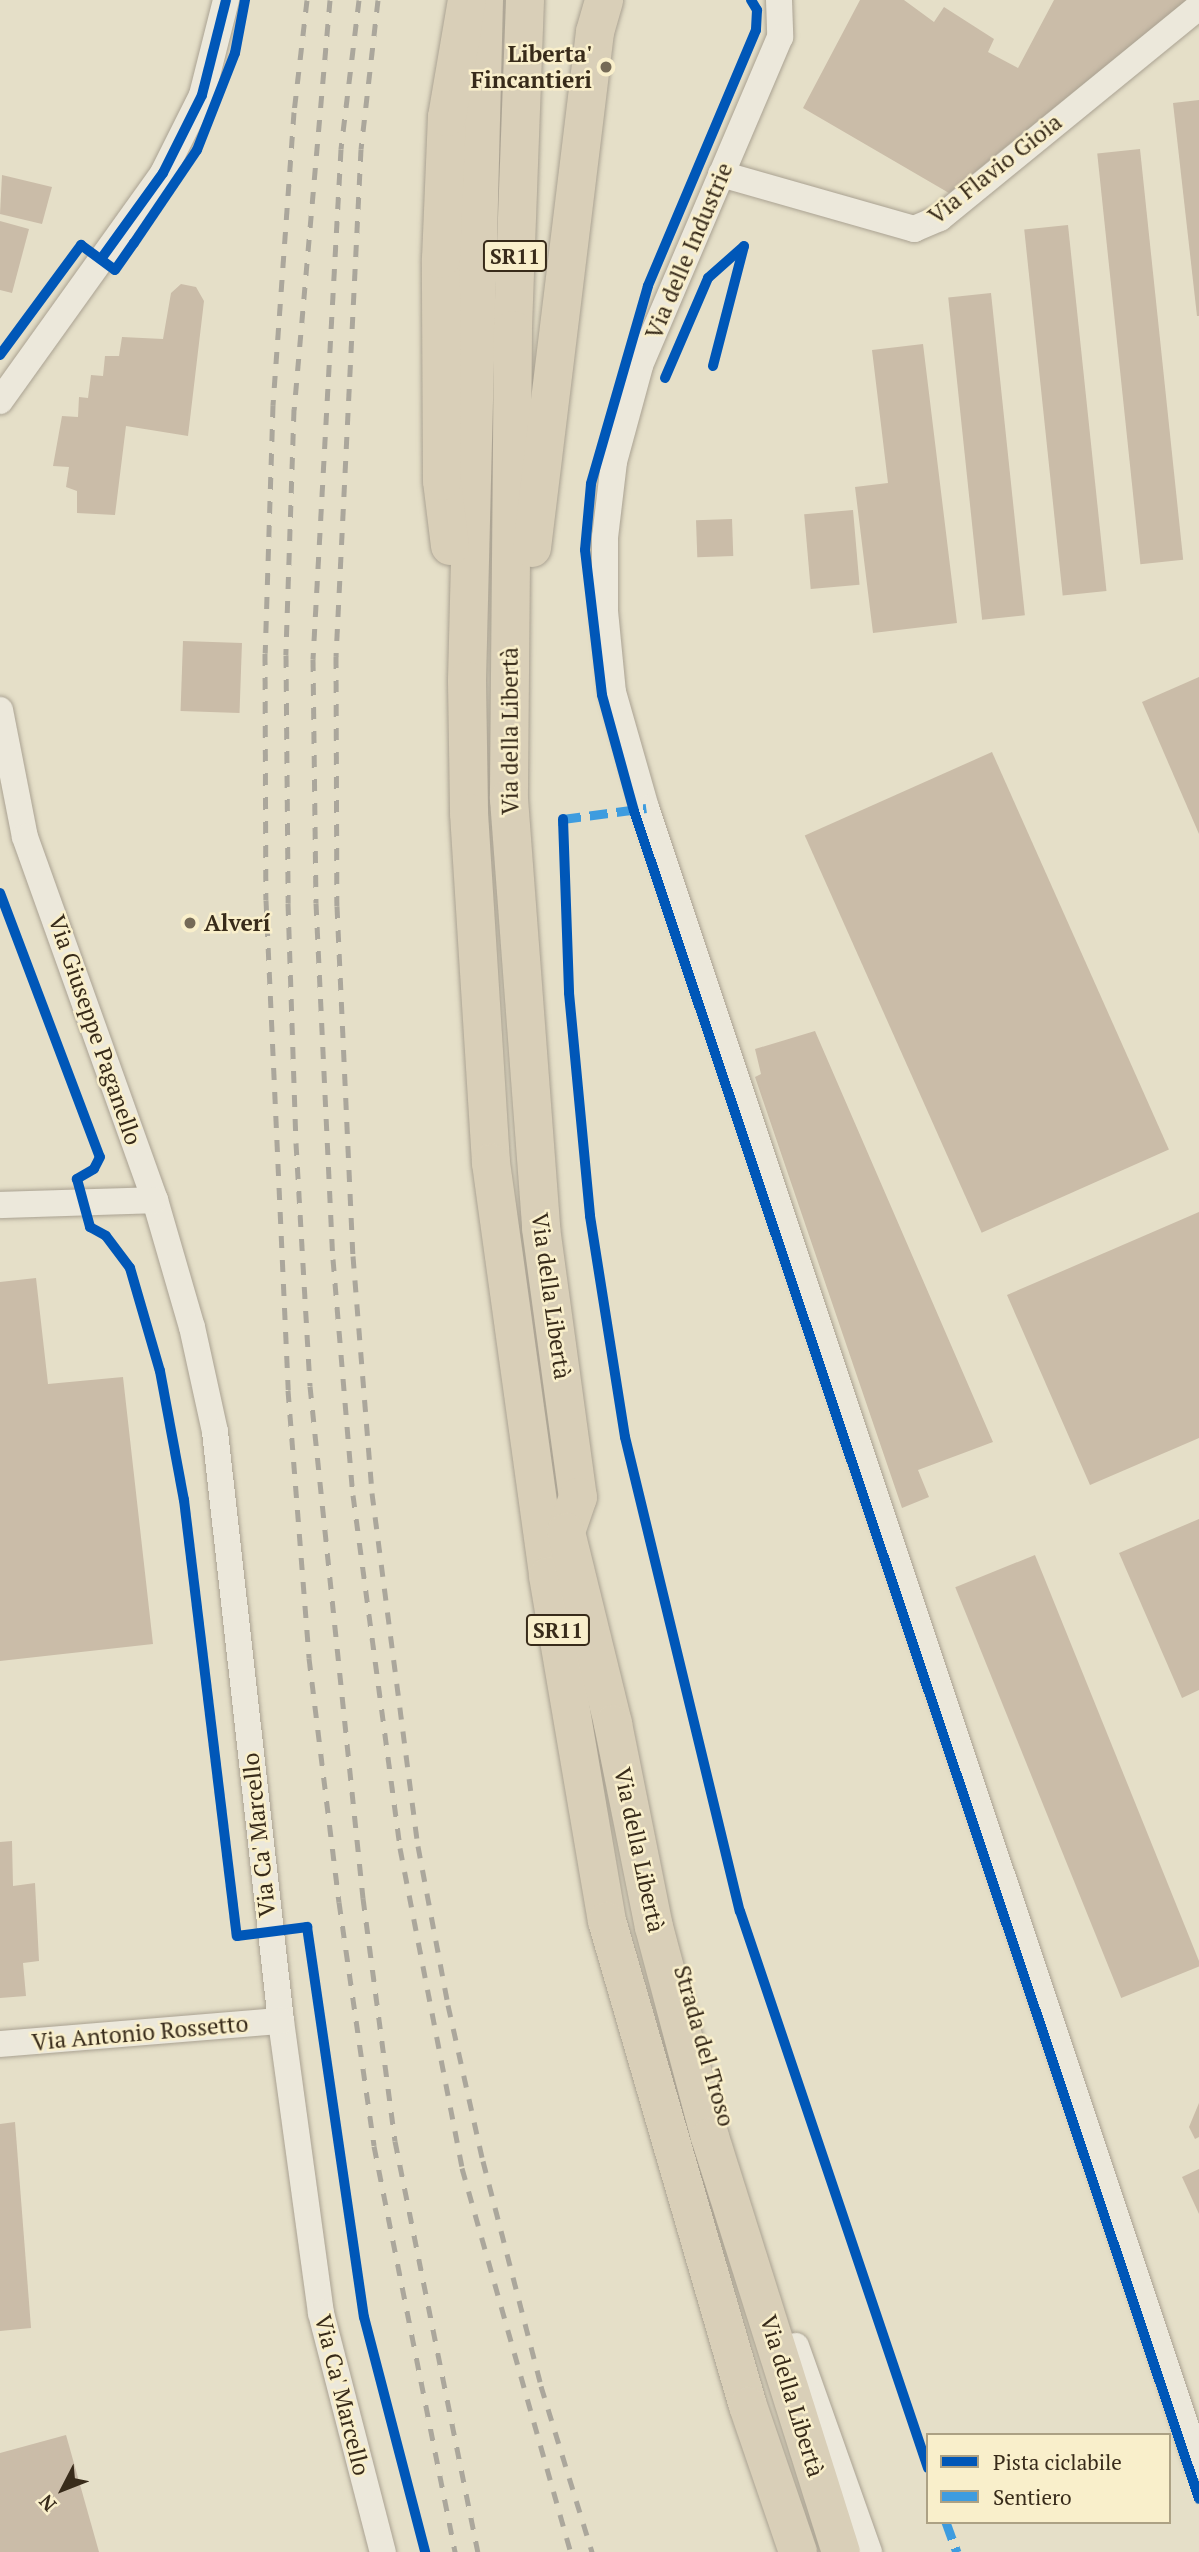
<!DOCTYPE html>
<meta charset="utf-8">
<style>
body{margin:0}
#map{position:relative;width:1199px;height:2552px;overflow:hidden;background:#e5dfc8;font-family:"PT Serif",serif}
div>[style]{position:absolute}
.building>*{inset:0;background:#cabca8;transform-origin:0 0}
.roads{filter:drop-shadow(0 0 2px #aaa292) drop-shadow(0 0 2px #aaa292)}
.street>*{height:26px;margin:-13px;padding:0 13px;transform-origin:13px;border-radius:13px;background:#ece8db}
.highway>*{height:38px;margin:-19px;padding:0 19px;transform-origin:19px;border-radius:19px;background:#d9cfb8}
.rail>*{height:5px;margin-top:-2.5px;transform-origin:0;background:repeating-linear-gradient(90deg,#aba79c 0 12px,transparent 0 24px)}
.quiet>*{height:9px;margin-top:-4.5px;transform-origin:0;background:repeating-linear-gradient(90deg,#3e9cdf 0 18px,transparent 0 27px)}
.cycleway>*{height:10px;margin:-5px;padding:0 5px;transform-origin:5px;border-radius:5px;background:#0057b8}
.dots>*{width:19px;height:19px;translate:-50% -50%;box-sizing:border-box;border:4px solid #f9efcb;border-radius:50%}
span{translate:-50% -50%;white-space:nowrap;text-align:center;line-height:1.15;-webkit-text-stroke:5px #f9efcb;paint-order:stroke}
.shield-label span{padding:2px 5px;background:#f9efcb;border:2px solid;border-radius:5px;-webkit-text-stroke-width:0}
.shield-label{font-size:21px;color:#382b1a;font-weight:700}
.poi-label{font-size:23px;color:#382b1a;font-weight:700}
.right{translate:-100% -50%;text-align:right}
.left{translate:0 -50%;text-align:left}
.street-label{font-size:23px;color:#382b1a}
.legend{position:absolute;left:926px;top:2433px;width:245px;height:91px;box-sizing:border-box;background:#f9efcb;border:2px solid #aca184;margin:0;padding:9px 12px;list-style:none;font-size:21px;color:#382b1a}
.legend li{display:flex;align-items:center;gap:14px;height:35px}
.legend b{width:35px;border:2px solid #aca184}
.north{position:absolute;left:28px;top:2454px;width:70px;height:70px;-webkit-text-stroke:5px #f9efcb;paint-order:stroke;rotate:228deg;font-size:19px;font-weight:700;line-height:28px;text-align:center;color:#382b1a}
.north::after{content:'';display:block;margin:auto;width:24px;height:32px;background:#382b1a;clip-path:polygon(50% 0,100% 100%,50% 72%,0 100%)}
</style>
<div id="map">
<div class="building">
<i style="clip-path:polygon(860px 0,904px 0,934px 22px,944px 7px,994px 39px,988px 52px,1018px 68px,1054px 0,1187px 0,949px 193px,803px 108px)"></i>
<i style="clip-path:polygon(1199px 100px,1199px 316px,1197px 316px,1173px 103px)"></i>
<i style="left:1140px;top:149px;width:413px;height:43px;rotate:84deg"></i>
<i style="clip-path:polygon(2px 175px,52px 187px,42px 224px,0 214px)"></i>
<i style="clip-path:polygon(0 221px,29px 229px,12px 293px,0 290px)"></i>
<i style="left:1068px;top:225px;width:368px;height:44px;rotate:84deg"></i>
<i style="clip-path:polygon(181px 284px,196px 287px,204px 301px,188px 436px,126px 426px,115px 515px,77px 513px,77px 491px,66px 487px,69px 467px,53px 466px,62px 416px,78px 417px,79px 397px,88px 398px,91px 375px,103px 376px,105px 356px,119px 356px,122px 337px,163px 339px,171px 293px)"></i>
<i style="left:991px;top:293px;width:324px;height:43px;rotate:84deg"></i>
<i style="clip-path:polygon(923px 344px,957px 623px,873px 633px,855px 487px,888px 483px,872px 350px)"></i>
<i style="left:853px;top:510px;width:75px;height:49px;rotate:85deg"></i>
<i style="left:732px;top:519px;width:37px;height:36px;rotate:88deg"></i>
<i style="left:183px;top:641px;width:59px;height:70px;rotate:2deg"></i>
<i style="clip-path:polygon(1199px 677px,1199px 834px,1142px 702px)"></i>
<i style="left:992px;top:752px;width:435px;height:205px;rotate:66deg"></i>
<i style="clip-path:polygon(815px 1031px,993px 1442px,918px 1470px,929px 1497px,902px 1508px,755px 1077px,761px 1074px,755px 1049px)"></i>
<i style="clip-path:polygon(1199px 1212px,1199px 1438px,1090px 1485px,1007px 1295px)"></i>
<i style="clip-path:polygon(36px 1278px,48px 1384px,123px 1377px,153px 1644px,0 1661px,0 1282px)"></i>
<i style="clip-path:polygon(1199px 1519px,1199px 1690px,1182px 1698px,1119px 1553px)"></i>
<i style="left:1035px;top:1555px;width:443px;height:86px;rotate:68deg"></i>
<i style="clip-path:polygon(12px 1841px,13px 1886px,35px 1883px,39px 1961px,23px 1963px,26px 1996px,0 1998px,0 1842px)"></i>
<i style="clip-path:polygon(1199px 2103px,1199px 2137px,1195px 2139px,1189px 2127px)"></i>
<i style="clip-path:polygon(15px 2122px,31px 2328px,0 2331px,0 2124px)"></i>
<i style="clip-path:polygon(1199px 2169px,1199px 2214px,1182px 2177px)"></i>
<i style="clip-path:polygon(66px 2435px,99px 2552px,0 2552px,0 2453px)"></i>
</div>
<div class="roads">
<div class="street">
<i style="left:779px;top:0;width:37px;rotate:88deg"></i>
<i style="left:780px;top:37px;width:358px;rotate:113.1deg"></i>
<i style="left:640px;top:366px;width:99px;rotate:105.2deg"></i>
<i style="left:614px;top:462px;width:76px;rotate:96.8deg"></i>
<i style="left:605px;top:537px;width:74px;rotate:90deg"></i>
<i style="left:605px;top:611px;width:81px;rotate:84.4deg"></i>
<i style="left:613px;top:692px;width:121px;rotate:74.1deg"></i>
<i style="left:646px;top:808px;width:1748px;rotate:71.55deg"></i>
<i style="left:721px;top:174px;width:201px;rotate:15.9deg"></i>
<i style="left:914px;top:229px;width:28px;rotate:-23deg"></i>
<i style="left:940px;top:218px;width:334px;rotate:-39.2deg"></i>
<i style="left:0;top:401px;width:280px;rotate:-54.4deg"></i>
<i style="left:163px;top:173px;width:87px;rotate:-63.4deg"></i>
<i style="left:202px;top:95px;width:98px;rotate:-75.8deg"></i>
<i style="left:0;top:710px;width:129px;rotate:78.9deg"></i>
<i style="left:25px;top:837px;width:386px;rotate:70.3deg"></i>
<i style="left:155px;top:1200px;width:132px;rotate:73.8deg"></i>
<i style="left:192px;top:1327px;width:107px;rotate:77.6deg"></i>
<i style="left:215px;top:1432px;width:593px;rotate:83.61deg"></i>
<i style="left:281px;top:2021px;width:295px;rotate:82.2deg"></i>
<i style="left:321px;top:2313px;width:247px;rotate:75.5deg"></i>
<i style="left:0;top:1205px;width:155px;rotate:-1.8deg"></i>
<i style="left:0;top:2044px;width:282px;rotate:-4.7deg"></i>
<i style="left:796px;top:2346px;width:219px;rotate:70.5deg"></i>
</div>
<div class="highway">
<i style="left:484px;top:0;width:681px;rotate:91.43deg"></i>
<i style="left:467px;top:681px;width:132px;rotate:89.1deg"></i>
<i style="left:469px;top:813px;width:351px;rotate:86.4deg"></i>
<i style="left:491px;top:1163px;width:417px;rotate:82.1deg"></i>
<i style="left:548px;top:1576px;width:350px;rotate:80.3deg"></i>
<i style="left:607px;top:1921px;width:505px;rotate:73.79deg"></i>
<i style="left:748px;top:2406px;width:154px;rotate:71.1deg"></i>
<i style="left:525px;top:0;width:330px;rotate:92.1deg"></i>
<i style="left:513px;top:330px;width:469px;rotate:90.5deg"></i>
<i style="left:509px;top:799px;width:430px;rotate:85.7deg"></i>
<i style="left:541px;top:1228px;width:272px;rotate:82.2deg"></i>
<i style="left:578px;top:1497px;width:37px;rotate:109deg"></i>
<i style="left:566px;top:1532px;width:198px;rotate:76.2deg"></i>
<i style="left:613px;top:1724px;width:207px;rotate:78.6deg"></i>
<i style="left:654px;top:1927px;width:217px;rotate:75.1deg"></i>
<i style="left:710px;top:2137px;width:435px;rotate:72.5deg"></i>
<i style="left:450px;top:546px;width:65px;rotate:-97deg"></i>
<i style="left:442px;top:481px;width:222px;rotate:-90.3deg"></i>
<i style="left:441px;top:259px;width:142px;rotate:-87.6deg"></i>
<i style="left:447px;top:117px;width:119px;rotate:-80.3deg"></i>
<i style="left:532px;top:548px;width:520px;rotate:-83.04deg"></i>
<i style="left:595px;top:32px;width:33px;rotate:-74deg"></i>
</div>
</div>
<div class="rail">
<i style="left:307px;top:0;width:113px;rotate:96.6deg"></i>
<i style="left:294px;top:112px;width:294px;rotate:94.1deg"></i>
<i style="left:273px;top:405px;width:248px;rotate:91.8deg"></i>
<i style="left:265px;top:653px;width:247px;rotate:89.8deg"></i>
<i style="left:266px;top:900px;width:490px;rotate:87.4deg"></i>
<i style="left:288px;top:1390px;width:269px;rotate:85.5deg"></i>
<i style="left:309px;top:1658px;width:246px;rotate:83deg"></i>
<i style="left:339px;top:1902px;width:246px;rotate:81.8deg"></i>
<i style="left:374px;top:2146px;width:414px;rotate:78.7deg"></i>
<i style="left:330px;top:0;width:411px;rotate:95deg"></i>
<i style="left:294px;top:409px;width:246px;rotate:91.9deg"></i>
<i style="left:286px;top:655px;width:248px;rotate:89.5deg"></i>
<i style="left:288px;top:903px;width:240px;rotate:88.1deg"></i>
<i style="left:296px;top:1143px;width:243px;rotate:86.7deg"></i>
<i style="left:310px;top:1386px;width:515px;rotate:84.09deg"></i>
<i style="left:363px;top:1898px;width:245px;rotate:82.5deg"></i>
<i style="left:395px;top:2141px;width:419px;rotate:78.6deg"></i>
<i style="left:359px;top:0;width:150px;rotate:96.9deg"></i>
<i style="left:341px;top:149px;width:511px;rotate:93.14deg"></i>
<i style="left:313px;top:659px;width:244px;rotate:89.3deg"></i>
<i style="left:316px;top:903px;width:356px;rotate:87.3deg"></i>
<i style="left:333px;top:1259px;width:237px;rotate:85.2deg"></i>
<i style="left:353px;top:1495px;width:356px;rotate:82.4deg"></i>
<i style="left:400px;top:1848px;width:326px;rotate:79deg"></i>
<i style="left:462px;top:2168px;width:399px;rotate:74.2deg"></i>
<i style="left:378px;top:0;width:150px;rotate:96.5deg"></i>
<i style="left:361px;top:149px;width:508px;rotate:92.82deg"></i>
<i style="left:336px;top:656px;width:250px;rotate:89.8deg"></i>
<i style="left:337px;top:906px;width:350px;rotate:87.4deg"></i>
<i style="left:353px;top:1256px;width:238px;rotate:85.4deg"></i>
<i style="left:372px;top:1493px;width:356px;rotate:82.6deg"></i>
<i style="left:418px;top:1846px;width:162px;rotate:79.3deg"></i>
<i style="left:448px;top:2005px;width:160px;rotate:77.4deg"></i>
<i style="left:483px;top:2161px;width:232px;rotate:75.5deg"></i>
<i style="left:541px;top:2386px;width:174px;rotate:72.9deg"></i>
</div>
<div class="quiet">
<i style="left:563px;top:826px;width:7px;rotate:-90deg"></i>
<i style="left:563px;top:819px;width:84px;rotate:-7.5deg"></i>
<i style="left:946px;top:2522px;width:32px;rotate:70deg"></i>
</div>
<div class="cycleway">
<i style="left:751px;top:0;width:12px;rotate:59deg"></i>
<i style="left:757px;top:10px;width:20px;rotate:93deg"></i>
<i style="left:756px;top:30px;width:278px;rotate:112.9deg"></i>
<i style="left:648px;top:286px;width:206px;rotate:106.1deg"></i>
<i style="left:591px;top:484px;width:66px;rotate:95.2deg"></i>
<i style="left:585px;top:550px;width:146px;rotate:83.3deg"></i>
<i style="left:602px;top:695px;width:120px;rotate:74.6deg"></i>
<i style="left:634px;top:811px;width:1780px;rotate:71.49deg"></i>
<i style="left:101px;top:259px;width:106px;rotate:-54.2deg"></i>
<i style="left:163px;top:173px;width:87px;rotate:-63.4deg"></i>
<i style="left:202px;top:95px;width:98px;rotate:-75.8deg"></i>
<i style="left:0;top:355px;width:137px;rotate:-53.6deg"></i>
<i style="left:81px;top:245px;width:42px;rotate:36.3deg"></i>
<i style="left:115px;top:270px;width:33px;rotate:-55deg"></i>
<i style="left:134px;top:243px;width:112px;rotate:-55.9deg"></i>
<i style="left:197px;top:150px;width:104px;rotate:-68.6deg"></i>
<i style="left:235px;top:53px;width:54px;rotate:-79.3deg"></i>
<i style="left:665px;top:378px;width:109px;rotate:-66.7deg"></i>
<i style="left:708px;top:278px;width:48px;rotate:-41.6deg"></i>
<i style="left:744px;top:246px;width:124px;rotate:104.5deg"></i>
<i style="left:563px;top:819px;width:174px;rotate:88deg"></i>
<i style="left:569px;top:993px;width:224px;rotate:84.6deg"></i>
<i style="left:590px;top:1216px;width:224px;rotate:81deg"></i>
<i style="left:625px;top:1437px;width:488px;rotate:76.4deg"></i>
<i style="left:740px;top:1911px;width:588px;rotate:71.35deg"></i>
<i style="left:0;top:893px;width:282px;rotate:69.3deg"></i>
<i style="left:100px;top:1157px;width:13px;rotate:117deg"></i>
<i style="left:94px;top:1169px;width:20px;rotate:150deg"></i>
<i style="left:77px;top:1179px;width:50px;rotate:74.8deg"></i>
<i style="left:90px;top:1227px;width:18px;rotate:29deg"></i>
<i style="left:106px;top:1236px;width:40px;rotate:53deg"></i>
<i style="left:130px;top:1268px;width:107px;rotate:73.8deg"></i>
<i style="left:160px;top:1371px;width:131px;rotate:79.5deg"></i>
<i style="left:184px;top:1500px;width:439px;rotate:83.1deg"></i>
<i style="left:237px;top:1936px;width:71px;rotate:-7.3deg"></i>
<i style="left:307px;top:1927px;width:394px;rotate:81.7deg"></i>
<i style="left:364px;top:2317px;width:243px;rotate:75.4deg"></i>
</div>
<div class="dots">
<i style="left:606px;top:67px;background:#756a57"></i>
<i style="left:190px;top:923px;background:#756a57"></i>
</div>
<div class="shield-label">
<span style="left:515px;top:256px">SR11</span>
<span style="left:558px;top:1630px">SR11</span>
</div>
<div class="poi-label">
<span class="right" style="left:592px;top:67px">Liberta'<br>Fincantieri</span>
<span class="left" style="left:204px;top:923px">Alverí</span>
</div>
<div class="street-label">
<span style="left:995px;top:169px;rotate:-38deg">Via Flavio Gioia</span>
<span style="left:689px;top:251px;rotate:-67deg">Via delle Industrie</span>
<span style="left:510px;top:731px;rotate:-90deg">Via della Libertà</span>
<span style="left:95px;top:1030px;rotate:71deg">Via Giuseppe Paganello</span>
<span style="left:551px;top:1296px;rotate:82deg">Via della Libertà</span>
<span style="left:259px;top:1835px;rotate:-96deg">Via Ca' Marcello</span>
<span style="left:639px;top:1850px;rotate:78deg">Via della Libertà</span>
<span style="left:140px;top:2033px;rotate:-5deg">Via Antonio Rossetto</span>
<span style="left:704px;top:2046px;rotate:74deg">Strada del Troso</span>
<span style="left:342px;top:2395px;rotate:76deg">Via Ca' Marcello</span>
<span style="left:792px;top:2396px;rotate:73deg">Via della Libertà</span>
</div>
<ul class="legend">
<li><b style="height:9px;background:#0057b8"></b>Pista ciclabile</li>
<li><b style="height:9px;background:#3e9cdf"></b>Sentiero</li>
</ul>
<div class="north">N</div>
</div>
